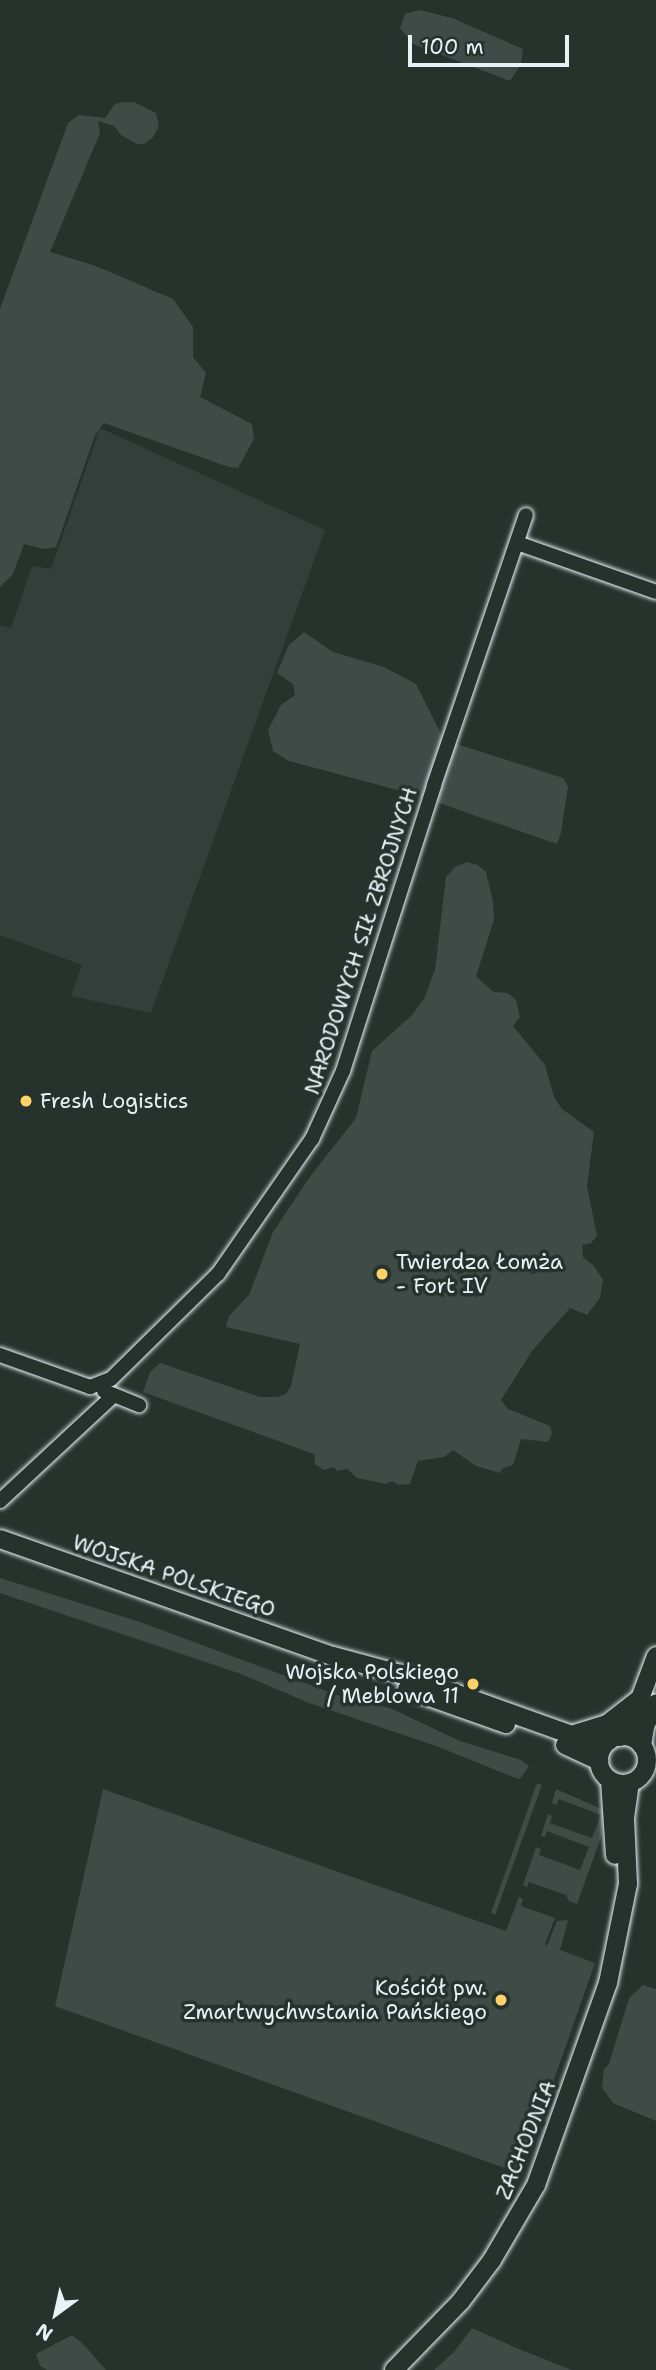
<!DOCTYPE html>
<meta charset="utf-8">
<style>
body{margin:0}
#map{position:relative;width:656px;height:2370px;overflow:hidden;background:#26332d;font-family:"Shantell Sans",sans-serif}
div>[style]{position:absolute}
.built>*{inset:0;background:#333f3a}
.green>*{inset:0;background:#3e4b47}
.roads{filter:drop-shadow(0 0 2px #e8f1f8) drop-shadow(0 0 2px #e8f1f8)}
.minor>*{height:14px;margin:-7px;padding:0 7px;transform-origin:7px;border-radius:7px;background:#26332d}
.major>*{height:18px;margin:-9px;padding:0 9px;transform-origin:9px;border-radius:9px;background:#26332d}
.major>.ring{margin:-9px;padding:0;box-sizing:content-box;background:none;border:18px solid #26332d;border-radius:50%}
.dots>*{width:19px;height:19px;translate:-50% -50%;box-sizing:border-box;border:4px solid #26332d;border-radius:50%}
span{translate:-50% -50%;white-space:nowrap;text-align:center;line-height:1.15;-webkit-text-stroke:7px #26332d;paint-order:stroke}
.street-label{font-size:21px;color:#e8f1f8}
.poi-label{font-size:21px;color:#e8f1f8}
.left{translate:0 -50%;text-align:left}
.right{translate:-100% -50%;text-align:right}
.north{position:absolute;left:21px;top:2279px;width:70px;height:70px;-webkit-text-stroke:5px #26332d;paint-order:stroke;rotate:213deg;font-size:19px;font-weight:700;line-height:28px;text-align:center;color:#e8f1f8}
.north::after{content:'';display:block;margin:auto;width:24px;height:32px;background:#e8f1f8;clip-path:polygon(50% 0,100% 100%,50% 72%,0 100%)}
.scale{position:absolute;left:408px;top:35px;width:161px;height:32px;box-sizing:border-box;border:4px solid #e8f1f8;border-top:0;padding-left:9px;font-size:21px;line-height:24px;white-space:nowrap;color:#e8f1f8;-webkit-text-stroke:5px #26332d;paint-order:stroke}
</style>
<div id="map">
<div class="built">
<i style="clip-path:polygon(100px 428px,325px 530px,151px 1013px,71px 996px,82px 965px,0 935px,0 625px,11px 628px,32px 566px,51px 569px)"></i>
</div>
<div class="green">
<i style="clip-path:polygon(419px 10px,452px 18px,523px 49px,521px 64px,510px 81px,413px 44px,400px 28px,405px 14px)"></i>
<i style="clip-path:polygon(123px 102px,134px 102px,156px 113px,159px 126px,153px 137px,144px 144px,137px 144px,121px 135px,114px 126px,98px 121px,100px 133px,50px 252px,96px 266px,173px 299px,193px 327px,193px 357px,206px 373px,200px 397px,252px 424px,254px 439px,238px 468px,229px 467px,104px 423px,95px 435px,56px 547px,44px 549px,24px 544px,13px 574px,0 587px,0 309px,68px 123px,79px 115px,105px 118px,115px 104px)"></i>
<i style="clip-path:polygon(304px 632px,333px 652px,384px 667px,416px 684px,444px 740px,563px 778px,568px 787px,561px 833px,557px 844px,416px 795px,289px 761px,273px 751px,268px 730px,281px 705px,295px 695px,293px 684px,277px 673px,289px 645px)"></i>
<i style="clip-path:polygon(467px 862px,478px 865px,486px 872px,493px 902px,494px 920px,476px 976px,493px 992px,508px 993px,516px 1000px,520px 1017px,513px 1026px,545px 1065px,554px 1097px,562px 1109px,594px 1132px,587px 1186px,597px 1236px,591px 1243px,582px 1245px,583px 1257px,594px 1266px,603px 1280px,600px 1298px,587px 1315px,570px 1308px,532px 1351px,501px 1400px,508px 1409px,550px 1426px,552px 1433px,548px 1442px,521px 1439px,513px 1465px,503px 1468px,500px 1473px,476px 1466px,453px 1450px,444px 1457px,418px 1461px,410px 1484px,399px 1485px,392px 1481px,386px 1484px,357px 1478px,347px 1469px,337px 1471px,334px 1467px,324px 1470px,315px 1464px,314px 1454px,143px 1392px,150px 1372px,160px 1363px,260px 1397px,277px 1397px,286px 1394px,291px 1386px,300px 1344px,226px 1327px,229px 1316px,249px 1295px,273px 1232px,309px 1178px,356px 1118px,372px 1051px,412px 1015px,424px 999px,435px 970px,446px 877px,455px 867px)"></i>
<i style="clip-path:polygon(0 1578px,143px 1623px,337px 1695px,390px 1708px,460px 1741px,521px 1760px,529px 1766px,520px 1779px,513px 1777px,436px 1746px,309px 1703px,241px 1674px,0 1593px)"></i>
<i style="clip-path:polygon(537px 1783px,542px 1785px,495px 1915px,491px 1913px)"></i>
<i style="clip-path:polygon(103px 1789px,506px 1931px,519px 1897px,523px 1899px,521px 1906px,555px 1918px,545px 1944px,547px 1946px,557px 1921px,568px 1920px,560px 1950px,595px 1963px,521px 2174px,55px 2006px)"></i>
<i style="clip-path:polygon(556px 1789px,604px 1810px,601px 1837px,577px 1904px,569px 1901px,566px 1895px,529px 1882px,527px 1887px,523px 1885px,536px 1847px,541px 1849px,539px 1855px,580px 1870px,589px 1847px,547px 1831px,545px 1837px,541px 1836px,548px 1814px,552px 1816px,550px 1823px,592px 1838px,601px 1815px,559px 1799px,556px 1805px,552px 1803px)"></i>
<i style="clip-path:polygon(643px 1985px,656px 1989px,656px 2121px,613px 2103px,602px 2088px,604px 2069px,609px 2064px,629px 1998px)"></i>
<i style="clip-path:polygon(472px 2328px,521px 2350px,572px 2370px,434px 2370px,454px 2352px)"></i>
<i style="clip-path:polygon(72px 2335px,83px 2344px,106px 2370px,48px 2370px,40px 2366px,36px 2354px)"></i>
</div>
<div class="roads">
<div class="minor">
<i style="left:517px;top:543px;width:147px;rotate:19.4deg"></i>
<i style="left:0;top:1355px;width:96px;rotate:19.6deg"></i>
<i style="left:90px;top:1387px;width:22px;rotate:-21deg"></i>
<i style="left:111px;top:1379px;width:150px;rotate:-44.5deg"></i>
<i style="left:218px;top:1274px;width:165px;rotate:-55.2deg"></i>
<i style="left:312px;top:1139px;width:75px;rotate:-65.5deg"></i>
<i style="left:343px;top:1071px;width:300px;rotate:-72.3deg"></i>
<i style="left:434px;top:785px;width:285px;rotate:-71.2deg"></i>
<i style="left:104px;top:1391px;width:38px;rotate:22deg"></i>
<i style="left:0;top:1501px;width:154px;rotate:-42.9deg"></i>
</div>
<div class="major">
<i style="left:0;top:1539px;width:353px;rotate:19.4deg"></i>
<i style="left:333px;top:1656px;width:73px;rotate:15deg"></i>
<i style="left:404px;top:1675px;width:193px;rotate:19.7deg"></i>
<i style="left:586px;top:1740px;width:23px;rotate:2deg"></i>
<i style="left:407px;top:1689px;width:105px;rotate:19.5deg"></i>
<i style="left:571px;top:1735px;width:38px;rotate:-17deg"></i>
<i style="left:607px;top:1724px;width:39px;rotate:-38deg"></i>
<i class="ring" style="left:599px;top:1736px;width:30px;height:30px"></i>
<i style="left:620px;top:1737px;width:21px;rotate:-55deg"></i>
<i style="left:632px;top:1720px;width:68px;rotate:-69.4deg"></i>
<i style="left:565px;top:1745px;width:38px;rotate:25deg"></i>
<i style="left:642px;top:1746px;width:20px;rotate:-81deg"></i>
<i style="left:645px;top:1726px;width:25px;rotate:-64deg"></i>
<i style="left:610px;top:1780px;width:75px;rotate:86.2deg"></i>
<i style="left:394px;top:2370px;width:96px;rotate:-45.8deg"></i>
<i style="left:461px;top:2301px;width:51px;rotate:-52.9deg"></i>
<i style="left:492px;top:2260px;width:87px;rotate:-59.6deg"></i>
<i style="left:536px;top:2185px;width:214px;rotate:-70.4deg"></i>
<i style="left:608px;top:1983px;width:101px;rotate:-78.6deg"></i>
<i style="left:628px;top:1884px;width:66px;rotate:-92.6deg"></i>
<i style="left:625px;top:1818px;width:35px;rotate:-82deg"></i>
</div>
</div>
<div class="dots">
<i style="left:26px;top:1101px;background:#ffd166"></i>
<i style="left:382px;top:1274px;background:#ffd166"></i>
<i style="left:473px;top:1684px;background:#ffd166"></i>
<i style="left:501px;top:2000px;background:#ffd166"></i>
</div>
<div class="street-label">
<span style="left:361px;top:941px;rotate:-72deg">NARODOWYCH SIŁ ZBROJNYCH</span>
<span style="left:174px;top:1576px;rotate:19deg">WOJSKA POLSKIEGO</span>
<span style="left:526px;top:2140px;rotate:-68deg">ZACHODNIA</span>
</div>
<div class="poi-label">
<span class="left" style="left:40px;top:1101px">Fresh Logistics</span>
<span class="left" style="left:396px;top:1274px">Twierdza Łomża<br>- Fort IV</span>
<span class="right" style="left:459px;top:1684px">Wojska Polskiego<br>/ Meblowa 11</span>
<span class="right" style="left:487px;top:2000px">Kościół pw.<br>Zmartwychwstania Pańskiego</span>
</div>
<div class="north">N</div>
<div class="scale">100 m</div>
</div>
